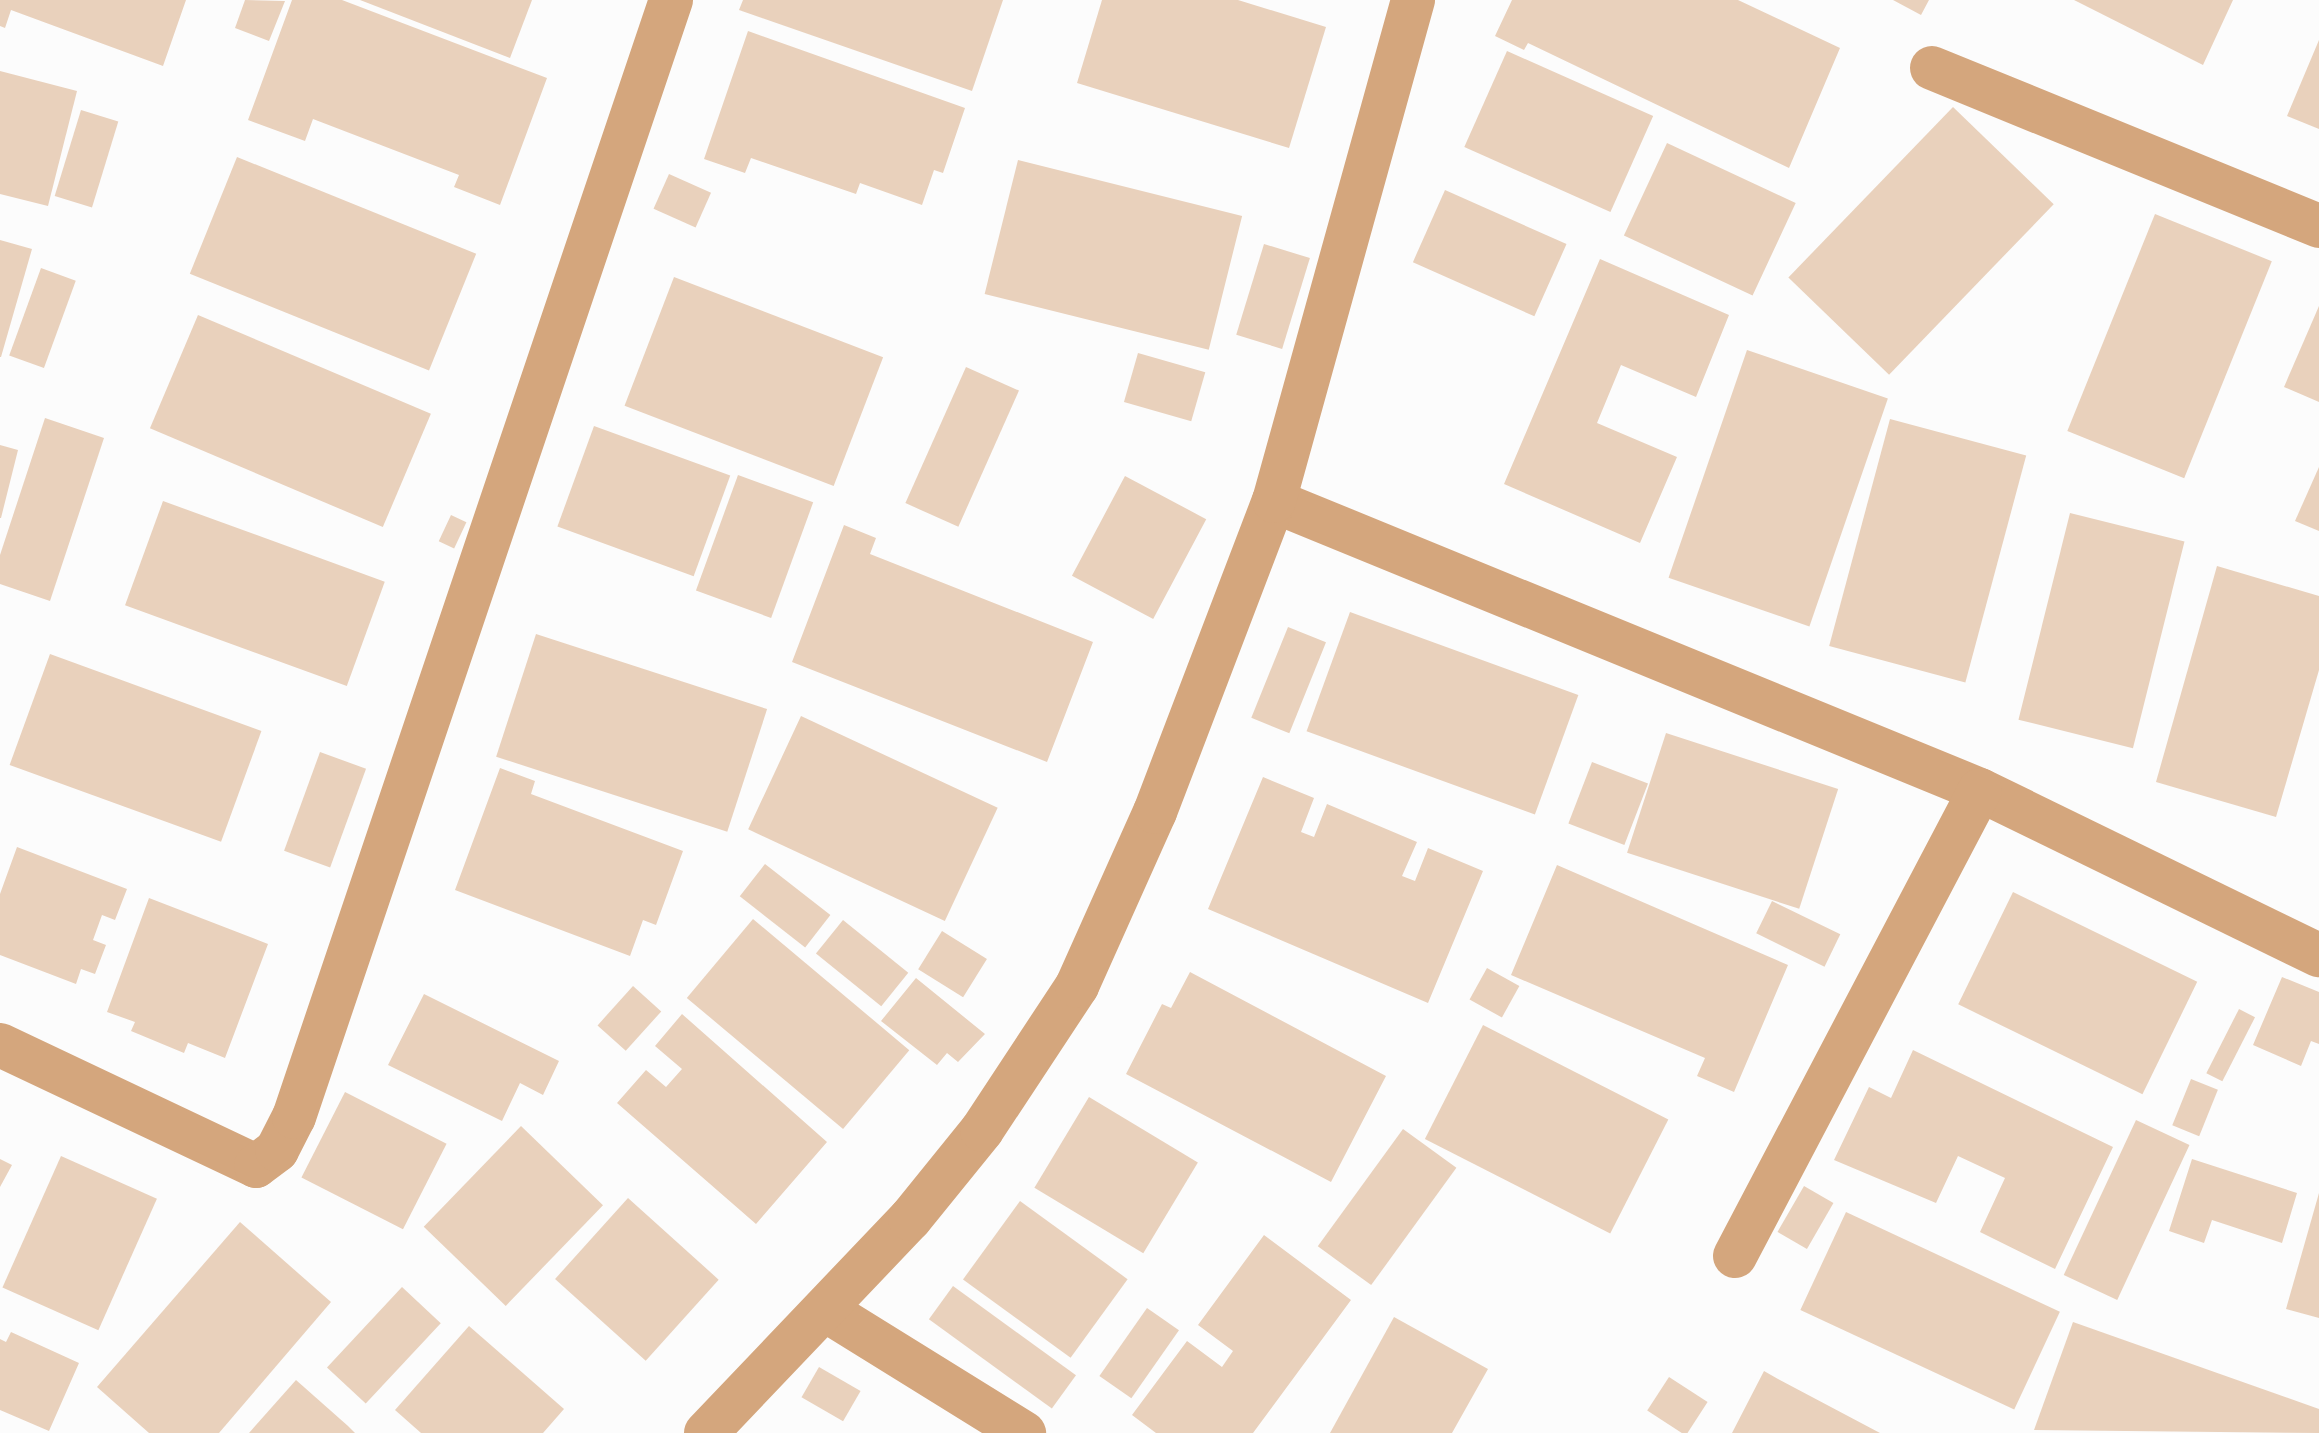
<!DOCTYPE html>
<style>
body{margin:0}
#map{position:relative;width:2319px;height:1433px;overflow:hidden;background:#fcfcfc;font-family:"Archivo Narrow",sans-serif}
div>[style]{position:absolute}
.building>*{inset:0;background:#e9d1bc;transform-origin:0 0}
.minor>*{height:44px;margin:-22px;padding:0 22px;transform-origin:22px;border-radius:22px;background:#d4a67d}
span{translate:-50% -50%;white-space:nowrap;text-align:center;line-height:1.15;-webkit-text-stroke:6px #fff;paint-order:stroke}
</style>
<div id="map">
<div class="building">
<i style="clip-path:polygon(0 0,186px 0,163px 66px,11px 10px,5px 28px,0 26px)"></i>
<i style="clip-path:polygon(245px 0,285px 1px,269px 41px,235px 28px)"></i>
<i style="clip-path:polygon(292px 0,342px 0,547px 78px,500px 205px,454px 187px,459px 175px,313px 119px,305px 141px,248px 120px)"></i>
<i style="clip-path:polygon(360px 0,532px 0,510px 58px)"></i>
<i style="clip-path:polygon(743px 0,1003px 0,972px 91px,739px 10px)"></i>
<i style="clip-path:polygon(1102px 0,1238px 0,1326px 27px,1289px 148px,1077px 83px)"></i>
<i style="clip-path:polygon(1512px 0,1738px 0,1840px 48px,1789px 168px,1528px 43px,1524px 50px,1495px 36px)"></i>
<i style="clip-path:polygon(1893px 0,1929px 0,1921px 15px)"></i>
<i style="clip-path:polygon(2074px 0,2233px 0,2203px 65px)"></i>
<i style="clip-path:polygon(748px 31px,965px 108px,943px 173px,934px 170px,922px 205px,860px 183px,856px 194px,751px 158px,745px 173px,704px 159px)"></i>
<i style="clip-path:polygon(2319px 40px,2319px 129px,2287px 116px)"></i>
<i style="left:1507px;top:51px;width:160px;height:105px;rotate:24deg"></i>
<i style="clip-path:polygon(0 71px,77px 91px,48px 206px,0 194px)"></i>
<i style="left:1953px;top:107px;width:140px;height:237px;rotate:44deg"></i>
<i style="left:81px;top:110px;width:39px;height:90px;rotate:17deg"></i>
<i style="left:1667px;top:143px;width:142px;height:102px;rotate:25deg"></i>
<i style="left:237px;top:157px;width:258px;height:126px;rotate:22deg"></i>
<i style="left:1018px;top:160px;width:231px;height:138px;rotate:14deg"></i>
<i style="left:669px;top:174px;width:46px;height:38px;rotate:24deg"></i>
<i style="left:1445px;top:190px;width:133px;height:79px;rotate:24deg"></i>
<i style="left:2155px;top:214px;width:126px;height:234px;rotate:22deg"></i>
<i style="clip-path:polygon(0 240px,32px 249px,1px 357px,0 357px)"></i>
<i style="left:1264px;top:244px;width:48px;height:95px;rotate:17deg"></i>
<i style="clip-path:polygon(1600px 259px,1729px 315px,1696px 397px,1621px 365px,1597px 423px,1677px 457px,1640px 543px,1504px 484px)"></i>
<i style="left:41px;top:268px;width:37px;height:93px;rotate:20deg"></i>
<i style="left:674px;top:277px;width:224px;height:138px;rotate:21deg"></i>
<i style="clip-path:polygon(2319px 306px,2319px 402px,2284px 387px)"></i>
<i style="left:198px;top:315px;width:253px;height:123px;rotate:23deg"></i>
<i style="left:1747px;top:350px;width:149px;height:241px;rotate:19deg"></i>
<i style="left:1138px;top:353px;width:70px;height:51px;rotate:16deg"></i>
<i style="left:966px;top:367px;width:58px;height:149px;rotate:24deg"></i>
<i style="clip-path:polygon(45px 418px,104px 438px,50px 601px,0 584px,0 555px)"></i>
<i style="left:1890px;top:419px;width:141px;height:235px;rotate:15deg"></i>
<i style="left:594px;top:426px;width:145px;height:107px;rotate:20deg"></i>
<i style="clip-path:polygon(0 445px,18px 450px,1px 518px,0 518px)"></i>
<i style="clip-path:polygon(2319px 467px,2319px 531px,2295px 521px)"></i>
<i style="left:738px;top:475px;width:80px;height:123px;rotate:20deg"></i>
<i style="left:1125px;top:476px;width:92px;height:113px;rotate:28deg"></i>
<i style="left:163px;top:501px;width:236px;height:111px;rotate:20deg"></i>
<i style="left:2070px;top:513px;width:118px;height:213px;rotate:14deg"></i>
<i style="left:451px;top:515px;width:17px;height:29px;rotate:25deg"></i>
<i style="clip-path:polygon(844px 525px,876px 538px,870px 554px,1093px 642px,1047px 762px,792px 662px)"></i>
<i style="clip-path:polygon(2217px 566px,2319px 596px,2319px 670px,2276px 817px,2156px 782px)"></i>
<i style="left:1350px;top:612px;width:243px;height:127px;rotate:20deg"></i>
<i style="left:1288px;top:627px;width:41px;height:98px;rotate:22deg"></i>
<i style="left:536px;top:634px;width:243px;height:129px;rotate:18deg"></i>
<i style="left:50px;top:654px;width:225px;height:118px;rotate:20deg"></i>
<i style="left:801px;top:716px;width:217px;height:125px;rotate:25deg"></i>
<i style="left:1666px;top:733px;width:181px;height:126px;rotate:18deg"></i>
<i style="left:320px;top:752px;width:49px;height:105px;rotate:20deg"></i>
<i style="left:1592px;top:762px;width:60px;height:66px;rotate:21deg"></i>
<i style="clip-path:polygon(500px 768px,535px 781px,531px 794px,683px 851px,656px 925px,643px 920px,630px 956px,455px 890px)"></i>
<i style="clip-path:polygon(1263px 777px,1314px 798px,1301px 832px,1314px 837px,1327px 804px,1417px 842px,1402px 876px,1415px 881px,1428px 848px,1483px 871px,1428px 1003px,1208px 909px)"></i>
<i style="clip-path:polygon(17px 847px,127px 889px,115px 920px,102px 915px,93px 940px,106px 945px,95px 974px,81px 969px,76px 984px,0 955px,0 894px)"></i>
<i style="left:765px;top:864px;width:83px;height:41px;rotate:38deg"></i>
<i style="clip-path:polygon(1557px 865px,1788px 965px,1734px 1092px,1697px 1076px,1705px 1058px,1511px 975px)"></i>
<i style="left:2013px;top:892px;width:205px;height:125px;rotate:26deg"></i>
<i style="clip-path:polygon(149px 898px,268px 944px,225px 1058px,188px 1043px,184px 1053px,131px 1031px,135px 1022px,107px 1012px)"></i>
<i style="left:1772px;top:901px;width:76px;height:36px;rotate:26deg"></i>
<i style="left:753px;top:919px;width:204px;height:103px;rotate:40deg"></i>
<i style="left:843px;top:920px;width:84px;height:43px;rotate:39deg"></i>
<i style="left:942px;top:931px;width:53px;height:45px;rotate:32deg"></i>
<i style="left:1487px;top:968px;width:37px;height:36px;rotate:29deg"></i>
<i style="clip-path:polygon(1190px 972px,1386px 1076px,1331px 1182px,1126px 1074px,1162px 1004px,1171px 1008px)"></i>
<i style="clip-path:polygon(2282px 977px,2319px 992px,2319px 1044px,2311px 1041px,2301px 1066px,2253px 1045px)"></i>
<i style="clip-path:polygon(916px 978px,985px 1034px,958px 1062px,947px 1053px,937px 1065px,881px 1021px)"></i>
<i style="left:633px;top:986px;width:38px;height:53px;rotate:42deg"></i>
<i style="clip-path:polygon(424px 994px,559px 1061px,543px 1095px,520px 1083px,502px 1121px,388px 1065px)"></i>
<i style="left:2239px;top:1009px;width:18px;height:72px;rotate:27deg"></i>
<i style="clip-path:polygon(682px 1014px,827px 1142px,756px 1224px,617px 1103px,646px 1070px,666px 1087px,682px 1069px,655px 1046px)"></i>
<i style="left:1483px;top:1025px;width:208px;height:128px;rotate:27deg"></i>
<i style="clip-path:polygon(1913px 1050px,2113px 1147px,2055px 1269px,1980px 1232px,2005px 1178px,1958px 1156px,1936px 1203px,1834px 1160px,1869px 1087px,1891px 1098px)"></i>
<i style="left:2191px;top:1079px;width:29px;height:50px;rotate:22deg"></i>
<i style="left:345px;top:1092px;width:114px;height:96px;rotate:27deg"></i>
<i style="left:1089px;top:1097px;width:127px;height:106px;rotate:31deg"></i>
<i style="left:2136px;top:1120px;width:59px;height:171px;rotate:25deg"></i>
<i style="left:521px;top:1126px;width:114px;height:140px;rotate:44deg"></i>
<i style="left:1403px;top:1129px;width:66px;height:145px;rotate:36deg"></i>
<i style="left:61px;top:1156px;width:105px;height:144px;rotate:24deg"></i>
<i style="clip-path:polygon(0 1159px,12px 1165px,0 1187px)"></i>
<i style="clip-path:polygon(2192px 1159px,2297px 1193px,2282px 1243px,2212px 1220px,2204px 1243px,2169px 1231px)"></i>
<i style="left:1804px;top:1186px;width:34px;height:53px;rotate:30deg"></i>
<i style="clip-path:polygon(2319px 1193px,2319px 1318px,2286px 1309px)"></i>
<i style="left:628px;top:1198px;width:122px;height:109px;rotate:42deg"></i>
<i style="left:1020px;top:1201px;width:133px;height:97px;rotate:36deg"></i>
<i style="left:1846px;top:1212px;width:236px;height:108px;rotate:25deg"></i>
<i style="clip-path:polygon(240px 1222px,331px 1302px,219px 1433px,149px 1433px,97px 1387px)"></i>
<i style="clip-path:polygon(1264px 1235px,1351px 1300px,1253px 1433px,1156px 1433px,1132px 1415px,1187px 1341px,1222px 1367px,1233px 1351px,1198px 1325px)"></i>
<i style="left:953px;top:1286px;width:152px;height:41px;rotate:36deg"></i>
<i style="left:402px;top:1287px;width:53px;height:110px;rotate:43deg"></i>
<i style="left:1147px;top:1308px;width:39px;height:83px;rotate:35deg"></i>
<i style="clip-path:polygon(1394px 1317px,1488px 1369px,1452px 1433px,1330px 1433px)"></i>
<i style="clip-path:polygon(2073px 1322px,2319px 1409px,2319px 1433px,2034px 1430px)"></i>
<i style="clip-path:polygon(469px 1326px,564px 1409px,543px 1433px,421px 1433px,395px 1410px)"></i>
<i style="clip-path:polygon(11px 1332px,79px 1363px,49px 1431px,0 1410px,0 1339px,6px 1342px)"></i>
<i style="left:819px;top:1367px;width:48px;height:35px;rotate:30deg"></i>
<i style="clip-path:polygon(1764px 1371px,1778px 1379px,1880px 1433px,1732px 1433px)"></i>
<i style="left:1669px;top:1377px;width:46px;height:40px;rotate:33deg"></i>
<i style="clip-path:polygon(296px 1380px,348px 1426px,355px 1433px,249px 1433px)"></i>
</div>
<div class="minor">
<i style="left:1932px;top:68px;width:418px;rotate:22.2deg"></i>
<i style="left:1274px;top:501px;width:763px;rotate:22.26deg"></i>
<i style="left:1980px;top:790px;width:377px;rotate:26deg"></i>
<i style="left:0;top:1045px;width:283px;rotate:25.3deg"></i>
<i style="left:256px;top:1166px;width:26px;rotate:-37deg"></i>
<i style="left:277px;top:1150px;width:37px;rotate:-63deg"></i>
<i style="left:294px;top:1117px;width:1179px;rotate:-71.35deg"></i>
<i style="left:1735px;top:1256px;width:526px;rotate:-62.27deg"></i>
<i style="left:827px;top:1311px;width:232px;rotate:31.8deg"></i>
<i style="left:706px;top:1433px;width:296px;rotate:-46.4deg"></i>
<i style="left:910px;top:1219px;width:114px;rotate:-51deg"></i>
<i style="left:982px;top:1130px;width:173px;rotate:-56.6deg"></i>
<i style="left:1077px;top:986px;width:191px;rotate:-65.9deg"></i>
<i style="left:1155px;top:812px;width:333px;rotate:-69.1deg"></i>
<i style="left:1274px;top:501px;width:520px;rotate:-74.49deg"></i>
</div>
</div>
